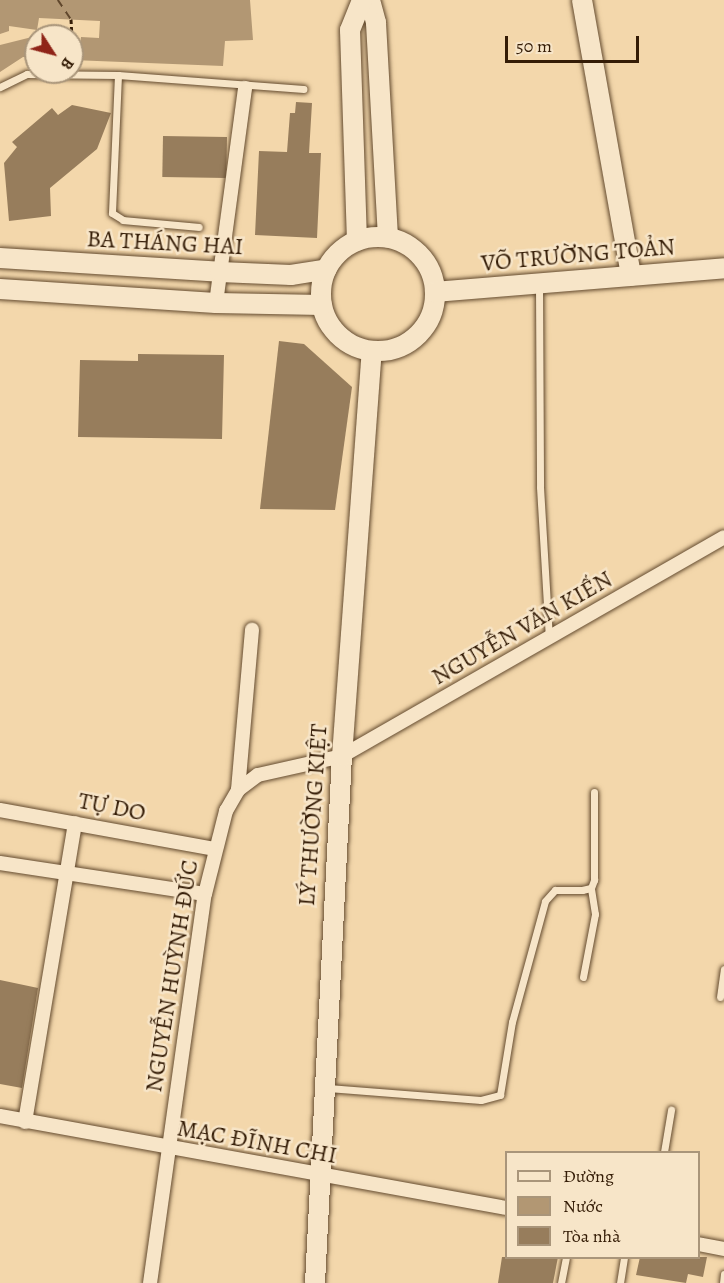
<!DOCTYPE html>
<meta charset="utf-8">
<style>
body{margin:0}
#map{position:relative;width:724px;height:1283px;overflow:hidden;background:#f3d7ab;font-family:Alegreya,serif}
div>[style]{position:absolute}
.water>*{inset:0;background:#b29773}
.pier>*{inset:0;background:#f3d7ab}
.ferry>*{height:1.5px;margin-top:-0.75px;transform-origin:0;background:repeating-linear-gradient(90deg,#60472c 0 8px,transparent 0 14px)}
.building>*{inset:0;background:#977d5c;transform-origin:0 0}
.path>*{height:3px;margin-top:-1.5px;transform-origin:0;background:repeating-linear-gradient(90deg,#341c06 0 4.5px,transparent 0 7.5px)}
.roads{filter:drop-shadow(0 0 2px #644b2f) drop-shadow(0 0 2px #644b2f)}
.lane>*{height:7px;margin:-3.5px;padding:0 3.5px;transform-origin:3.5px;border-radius:3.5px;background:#f7e5c8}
.street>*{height:14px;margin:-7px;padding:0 7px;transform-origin:7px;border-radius:7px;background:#f7e5c8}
.secondary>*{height:20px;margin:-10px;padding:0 10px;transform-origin:10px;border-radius:10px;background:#f7e5c8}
.secondary>.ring{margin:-10px;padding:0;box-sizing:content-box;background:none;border:20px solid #f7e5c8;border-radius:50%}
span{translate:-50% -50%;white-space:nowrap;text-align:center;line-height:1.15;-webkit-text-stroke:5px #f7e5c8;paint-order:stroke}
.street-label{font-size:24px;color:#341c06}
.legend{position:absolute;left:505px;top:1151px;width:195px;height:108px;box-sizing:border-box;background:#f7e5c8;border:2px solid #a9957a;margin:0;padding:8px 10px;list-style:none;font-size:18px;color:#341c06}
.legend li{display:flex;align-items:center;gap:12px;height:30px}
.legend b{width:30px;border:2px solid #a9957a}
.north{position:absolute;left:24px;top:24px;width:60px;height:60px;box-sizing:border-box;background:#f7e5c8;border:2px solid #a9957a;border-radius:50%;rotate:126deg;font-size:16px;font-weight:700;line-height:24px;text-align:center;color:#341c06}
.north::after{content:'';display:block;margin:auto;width:21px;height:27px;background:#8f2418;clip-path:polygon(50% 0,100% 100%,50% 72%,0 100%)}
.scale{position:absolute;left:505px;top:36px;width:134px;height:27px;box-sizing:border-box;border:3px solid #341c06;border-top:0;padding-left:8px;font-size:18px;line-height:21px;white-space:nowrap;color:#341c06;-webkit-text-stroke:4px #f7e5c8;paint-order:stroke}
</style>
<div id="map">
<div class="water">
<i style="clip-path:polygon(0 0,250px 0,253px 40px,225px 41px,223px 66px,72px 60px,72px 36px,36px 36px,36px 58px,23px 57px,0 72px)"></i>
</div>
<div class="pier">
<i style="clip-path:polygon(39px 18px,100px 21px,99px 38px,81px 37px,79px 61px,72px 60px,72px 36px,36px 36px,0 45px,0 34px,9px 31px,9px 26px,37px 30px)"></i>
</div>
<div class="ferry">
<i style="left:58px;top:0;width:23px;rotate:56deg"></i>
</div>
<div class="building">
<i style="clip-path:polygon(296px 102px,312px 103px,309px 153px,321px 153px,317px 238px,255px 235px,259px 151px,287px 152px,290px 113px,295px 113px)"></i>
<i style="clip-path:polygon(72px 105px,111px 113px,97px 149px,50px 188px,51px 216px,9px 221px,4px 163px,17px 147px,12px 142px,52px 108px,58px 115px)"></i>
<i style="left:163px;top:136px;width:64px;height:41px;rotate:1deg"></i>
<i style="clip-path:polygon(279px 341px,304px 344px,352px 387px,335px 510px,260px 509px)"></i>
<i style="clip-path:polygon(138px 354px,224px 355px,222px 439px,78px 437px,80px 360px,138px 361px)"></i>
<i style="clip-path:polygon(0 980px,38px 988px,22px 1088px,0 1084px)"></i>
<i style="clip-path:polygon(502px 1257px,558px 1257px,553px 1283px,498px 1283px)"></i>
<i style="clip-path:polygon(640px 1257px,707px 1257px,703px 1277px,688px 1274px,686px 1283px,636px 1275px)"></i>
</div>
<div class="path">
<i style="left:71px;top:19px;width:17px;rotate:87deg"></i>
<i style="left:72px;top:48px;width:16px;rotate:86deg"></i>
</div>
<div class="roads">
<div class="lane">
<i style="left:118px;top:75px;width:138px;rotate:92.5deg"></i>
<i style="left:112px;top:213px;width:13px;rotate:32deg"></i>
<i style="left:123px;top:220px;width:76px;rotate:5.3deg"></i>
<i style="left:0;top:87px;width:30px;rotate:-26deg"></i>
<i style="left:27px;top:74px;width:91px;rotate:0.6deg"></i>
<i style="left:118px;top:75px;width:186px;rotate:4.3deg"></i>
<i style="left:539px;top:285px;width:202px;rotate:89.7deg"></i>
<i style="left:540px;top:487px;width:150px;rotate:86.6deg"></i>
<i style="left:583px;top:977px;width:64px;rotate:-79.2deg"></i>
<i style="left:595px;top:914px;width:26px;rotate:-99deg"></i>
<i style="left:720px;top:997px;width:28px;rotate:-82deg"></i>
<i style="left:328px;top:1088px;width:153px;rotate:4.5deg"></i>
<i style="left:481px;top:1100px;width:20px;rotate:-15deg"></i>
<i style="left:500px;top:1095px;width:74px;rotate:-80.7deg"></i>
<i style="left:512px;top:1022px;width:125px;rotate:-74.7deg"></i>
<i style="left:545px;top:901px;width:15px;rotate:-48deg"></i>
<i style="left:555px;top:890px;width:27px"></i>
<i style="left:582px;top:890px;width:9px;rotate:-13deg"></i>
<i style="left:591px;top:888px;width:9px;rotate:-69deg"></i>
<i style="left:594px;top:880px;width:88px;rotate:-90deg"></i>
<i style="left:664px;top:1152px;width:43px;rotate:-80.5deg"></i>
<i style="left:561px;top:1283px;width:25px;rotate:-79deg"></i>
<i style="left:620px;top:1283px;width:25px;rotate:-81deg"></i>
<i style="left:723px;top:1283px;width:9px;rotate:-84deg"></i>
</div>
<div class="street">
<i style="left:216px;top:303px;width:217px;rotate:-82.3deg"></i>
<i style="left:238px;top:790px;width:161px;rotate:-85deg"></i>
<i style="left:0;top:810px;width:219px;rotate:10.3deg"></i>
<i style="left:0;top:863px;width:207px;rotate:8.6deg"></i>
<i style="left:0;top:1116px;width:514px;rotate:10.3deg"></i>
<i style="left:25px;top:1122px;width:303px;rotate:-80.5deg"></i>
<i style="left:698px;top:1244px;width:26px;rotate:11deg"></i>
<i style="left:150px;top:1283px;width:393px;rotate:-82deg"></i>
<i style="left:205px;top:894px;width:86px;rotate:-75.8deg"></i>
<i style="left:226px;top:811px;width:24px;rotate:-60deg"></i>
<i style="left:238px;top:790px;width:25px;rotate:-37deg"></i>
<i style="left:258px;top:775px;width:86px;rotate:-12.7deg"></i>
<i style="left:342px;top:756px;width:440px;rotate:-29.8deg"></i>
</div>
<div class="secondary">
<i style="left:370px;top:0;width:24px;rotate:75deg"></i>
<i style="left:376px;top:23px;width:215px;rotate:86.8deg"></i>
<i style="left:582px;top:0;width:280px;rotate:79.9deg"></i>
<i class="ring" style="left:321px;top:237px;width:94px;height:94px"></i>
<i style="left:357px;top:241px;width:211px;rotate:-91.9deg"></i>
<i style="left:350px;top:30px;width:32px;rotate:-68deg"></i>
<i style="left:0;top:258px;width:220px;rotate:3.6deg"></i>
<i style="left:220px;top:272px;width:71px;rotate:2.4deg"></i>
<i style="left:291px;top:275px;width:36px;rotate:-9deg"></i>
<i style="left:0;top:289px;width:216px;rotate:3.7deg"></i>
<i style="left:216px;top:303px;width:106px;rotate:1.1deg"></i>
<i style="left:435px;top:292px;width:290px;rotate:-4.7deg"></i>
<i style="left:315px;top:1283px;width:528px;rotate:-87.07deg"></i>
<i style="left:342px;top:756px;width:406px;rotate:-85.8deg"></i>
</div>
</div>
<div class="street-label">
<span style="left:165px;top:243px;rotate:3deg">BA THÁNG HAI</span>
<span style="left:578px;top:255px;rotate:-5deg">VÕ TRƯỜNG TOẢN</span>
<span style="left:522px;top:628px;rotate:-30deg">NGUYỄN VĂN KIẾN</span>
<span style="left:112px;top:807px;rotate:11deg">TỰ DO</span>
<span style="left:313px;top:815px;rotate:-86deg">LÝ THƯỜNG KIỆT</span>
<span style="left:172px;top:976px;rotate:-81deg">NGUYỄN HUỲNH ĐỨC</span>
<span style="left:257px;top:1142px;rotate:10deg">MẠC ĐĨNH CHI</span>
</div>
<ul class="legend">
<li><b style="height:8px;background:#f7e5c8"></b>Đường</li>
<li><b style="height:16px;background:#b29773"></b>Nước</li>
<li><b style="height:16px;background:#977d5c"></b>Tòa nhà</li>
</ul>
<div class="north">B</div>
<div class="scale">50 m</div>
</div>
